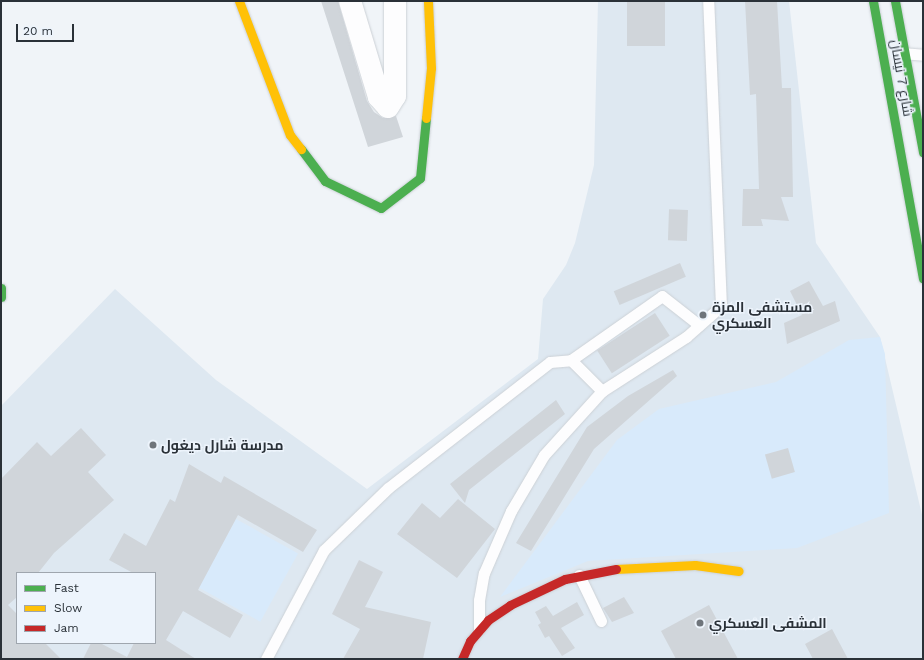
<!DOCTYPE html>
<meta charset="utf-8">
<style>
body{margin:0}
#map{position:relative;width:924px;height:660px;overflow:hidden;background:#f0f4f8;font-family:"Work Sans",Cairo,sans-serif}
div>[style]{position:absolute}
.built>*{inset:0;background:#dee8f1}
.green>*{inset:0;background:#d8eafb;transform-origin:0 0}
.building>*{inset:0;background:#d0d5da;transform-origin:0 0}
.roads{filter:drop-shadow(0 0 1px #ccd1d6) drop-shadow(0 0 1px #ccd1d6)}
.lane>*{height:11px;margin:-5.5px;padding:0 5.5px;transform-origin:5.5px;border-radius:5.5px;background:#fdfdfe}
.street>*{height:22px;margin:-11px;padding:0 11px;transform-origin:11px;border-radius:11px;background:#fdfdfe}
.fast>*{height:9px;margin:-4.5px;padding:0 4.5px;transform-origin:4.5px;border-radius:4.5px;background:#4caf50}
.slow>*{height:9px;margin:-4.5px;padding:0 4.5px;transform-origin:4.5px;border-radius:4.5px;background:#ffc107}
.jam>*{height:9px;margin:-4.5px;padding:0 4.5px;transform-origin:4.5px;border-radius:4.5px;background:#c62828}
.dots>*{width:11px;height:11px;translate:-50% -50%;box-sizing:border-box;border:2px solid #edf4fc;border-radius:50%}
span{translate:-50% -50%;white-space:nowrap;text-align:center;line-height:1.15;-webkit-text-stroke:3px #edf4fc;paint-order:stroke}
.street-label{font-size:14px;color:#2a3138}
.poi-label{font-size:14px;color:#2a3138;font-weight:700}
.left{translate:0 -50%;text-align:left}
.frame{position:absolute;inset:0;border:2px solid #2a3138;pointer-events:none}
.legend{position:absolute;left:16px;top:572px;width:140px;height:72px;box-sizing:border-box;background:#edf4fc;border:1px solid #9fa6ae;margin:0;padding:5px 7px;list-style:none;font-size:12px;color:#2a3138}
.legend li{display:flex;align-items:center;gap:8px;height:20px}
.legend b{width:20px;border:1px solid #9fa6ae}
.scale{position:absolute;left:16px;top:24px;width:58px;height:18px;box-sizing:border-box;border:2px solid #2a3138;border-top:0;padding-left:5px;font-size:12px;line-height:14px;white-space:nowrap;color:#2a3138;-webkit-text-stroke:3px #edf4fc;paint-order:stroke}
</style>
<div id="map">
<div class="built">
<i style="clip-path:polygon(evenodd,598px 1px,789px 1px,816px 243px,880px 337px,923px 519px,923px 659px,1px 659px,1px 406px,115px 289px,216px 380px,367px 489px,538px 359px,543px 299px,566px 265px,575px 243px,594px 165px,598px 1px,17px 573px,155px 573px,155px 643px,17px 643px,17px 573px)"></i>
</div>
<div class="green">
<i style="clip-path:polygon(880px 337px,885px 354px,889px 513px,797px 548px,588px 561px,500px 597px,617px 440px,659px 409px,776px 382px,849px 340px)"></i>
<i style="left:236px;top:519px;width:71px;height:78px;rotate:29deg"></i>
</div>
<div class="building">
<i style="clip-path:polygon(321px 1px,338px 1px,367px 101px,374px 112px,383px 118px,396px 116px,403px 137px,368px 147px)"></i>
<i style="left:627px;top:1px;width:38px;height:45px"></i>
<i style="clip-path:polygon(745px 1px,777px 1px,782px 88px,791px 88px,793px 197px,781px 197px,789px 221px,761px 219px,763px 226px,742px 226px,743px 189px,759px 189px,756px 94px,750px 95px)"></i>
<i style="left:688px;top:210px;width:31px;height:19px;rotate:92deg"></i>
<i style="left:680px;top:263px;width:15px;height:72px;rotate:67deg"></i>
<i style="clip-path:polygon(809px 281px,823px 306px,835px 301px,840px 321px,787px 344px,784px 323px,802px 315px,790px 291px)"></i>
<i style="left:655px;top:313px;width:27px;height:69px;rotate:57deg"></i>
<i style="clip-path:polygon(673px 370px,677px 376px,594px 449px,531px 551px,516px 543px,587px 427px,628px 396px)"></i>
<i style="clip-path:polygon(556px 400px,565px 414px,469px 490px,465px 503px,450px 484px)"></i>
<i style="clip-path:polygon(81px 428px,106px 455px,88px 472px,114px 500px,54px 553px,38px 573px,17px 573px,17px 597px,8px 605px,17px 614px,17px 643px,45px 643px,61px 659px,1px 659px,1px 479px,37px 442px,51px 456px)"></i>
<i style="left:788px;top:448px;width:25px;height:24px;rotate:74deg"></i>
<i style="clip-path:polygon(189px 464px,221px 483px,224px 476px,317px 530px,303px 552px,238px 515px,198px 590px,243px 615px,230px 638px,183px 611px,166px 640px,196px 659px,83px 659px,91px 643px,100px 643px,127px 657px,134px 643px,155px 643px,155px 573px,133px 573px,109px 560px,124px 533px,146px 546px,170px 499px,175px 502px)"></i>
<i style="clip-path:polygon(458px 499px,495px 529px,457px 578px,397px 534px,422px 503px,440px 518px)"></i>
<i style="clip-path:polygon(359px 560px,383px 572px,365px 607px,431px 622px,423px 659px,343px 659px,360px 629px,332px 614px)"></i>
<i style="clip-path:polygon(624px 597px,634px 613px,612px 622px,603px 608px)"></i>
<i style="clip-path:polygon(577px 602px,584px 615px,561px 628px,575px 648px,562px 656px,549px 636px,545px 638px,538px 625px,541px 623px,535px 612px,546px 606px,553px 616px)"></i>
<i style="clip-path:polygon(709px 605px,738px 659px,676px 659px,661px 631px)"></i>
<i style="clip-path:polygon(832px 629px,848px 659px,813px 659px,805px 644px)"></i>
</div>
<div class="roads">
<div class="lane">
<i style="left:902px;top:53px;width:21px;rotate:5deg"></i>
<i style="left:571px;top:360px;width:111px;rotate:-35.1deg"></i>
<i style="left:662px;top:296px;width:47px;rotate:38.1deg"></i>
<i style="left:579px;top:575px;width:51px;rotate:64.4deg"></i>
<i style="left:479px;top:629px;width:29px;rotate:-90deg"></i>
<i style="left:479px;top:600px;width:27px;rotate:-80deg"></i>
<i style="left:484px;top:573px;width:68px;rotate:-66.5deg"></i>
<i style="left:511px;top:511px;width:65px;rotate:-59.5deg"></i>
<i style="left:544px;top:455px;width:86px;rotate:-47.8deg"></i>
<i style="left:602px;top:391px;width:100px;rotate:-32.7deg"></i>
<i style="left:686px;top:337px;width:47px;rotate:-41.5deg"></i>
<i style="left:721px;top:306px;width:305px;rotate:-92.4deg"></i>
<i style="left:266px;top:659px;width:123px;rotate:-62deg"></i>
<i style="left:324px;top:550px;width:89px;rotate:-44.1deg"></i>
<i style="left:388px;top:488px;width:205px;rotate:-37.9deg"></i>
<i style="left:550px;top:362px;width:21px;rotate:-5deg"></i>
<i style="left:571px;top:360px;width:44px;rotate:45deg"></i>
</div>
<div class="street">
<i style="left:350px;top:1px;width:100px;rotate:73.2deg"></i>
<i style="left:379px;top:97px;width:13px;rotate:48deg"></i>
<i style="left:388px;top:107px;width:13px;rotate:-58deg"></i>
<i style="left:395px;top:96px;width:95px;rotate:-90deg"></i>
</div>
<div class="fast">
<i style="left:873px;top:1px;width:282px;rotate:79.8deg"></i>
<i style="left:895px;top:1px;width:154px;rotate:79.5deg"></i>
<i style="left:301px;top:149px;width:40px;rotate:53deg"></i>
<i style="left:325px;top:181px;width:62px;rotate:25.7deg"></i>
<i style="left:381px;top:208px;width:49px;rotate:-37.6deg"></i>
<i style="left:420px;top:178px;width:60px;rotate:-84.3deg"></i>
<i style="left:1px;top:288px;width:9px;rotate:90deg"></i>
</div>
<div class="slow">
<i style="left:239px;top:1px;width:143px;rotate:69.2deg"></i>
<i style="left:290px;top:135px;width:18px;rotate:52deg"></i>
<i style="left:426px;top:118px;width:50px;rotate:-84.3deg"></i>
<i style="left:431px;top:68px;width:67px;rotate:-92.6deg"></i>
<i style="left:616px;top:569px;width:79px;rotate:-2.9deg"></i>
<i style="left:695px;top:565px;width:44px;rotate:7.8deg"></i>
</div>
<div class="jam">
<i style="left:462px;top:659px;width:20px;rotate:-66deg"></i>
<i style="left:470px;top:641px;width:28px;rotate:-49deg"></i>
<i style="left:488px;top:620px;width:27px;rotate:-34deg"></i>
<i style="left:510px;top:605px;width:61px;rotate:-25.3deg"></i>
<i style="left:565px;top:579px;width:52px;rotate:-11.1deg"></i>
</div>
</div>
<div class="dots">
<i style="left:703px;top:315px;background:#6f757b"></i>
<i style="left:153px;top:445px;background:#6f757b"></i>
<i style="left:700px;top:623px;background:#6f757b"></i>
</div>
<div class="street-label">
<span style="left:902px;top:78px;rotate:80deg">شارع 7 نيسان</span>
</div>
<div class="poi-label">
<span class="left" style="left:712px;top:315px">مستشفى المزة<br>العسكري</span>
<span class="left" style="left:161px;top:445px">مدرسة شارل ديغول</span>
<span class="left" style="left:709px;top:623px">المشفى العسكري</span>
</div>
<div class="frame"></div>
<ul class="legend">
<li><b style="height:5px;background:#4caf50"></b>Fast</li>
<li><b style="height:5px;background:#ffc107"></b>Slow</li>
<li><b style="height:5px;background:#c62828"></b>Jam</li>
</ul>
<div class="scale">20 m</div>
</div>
